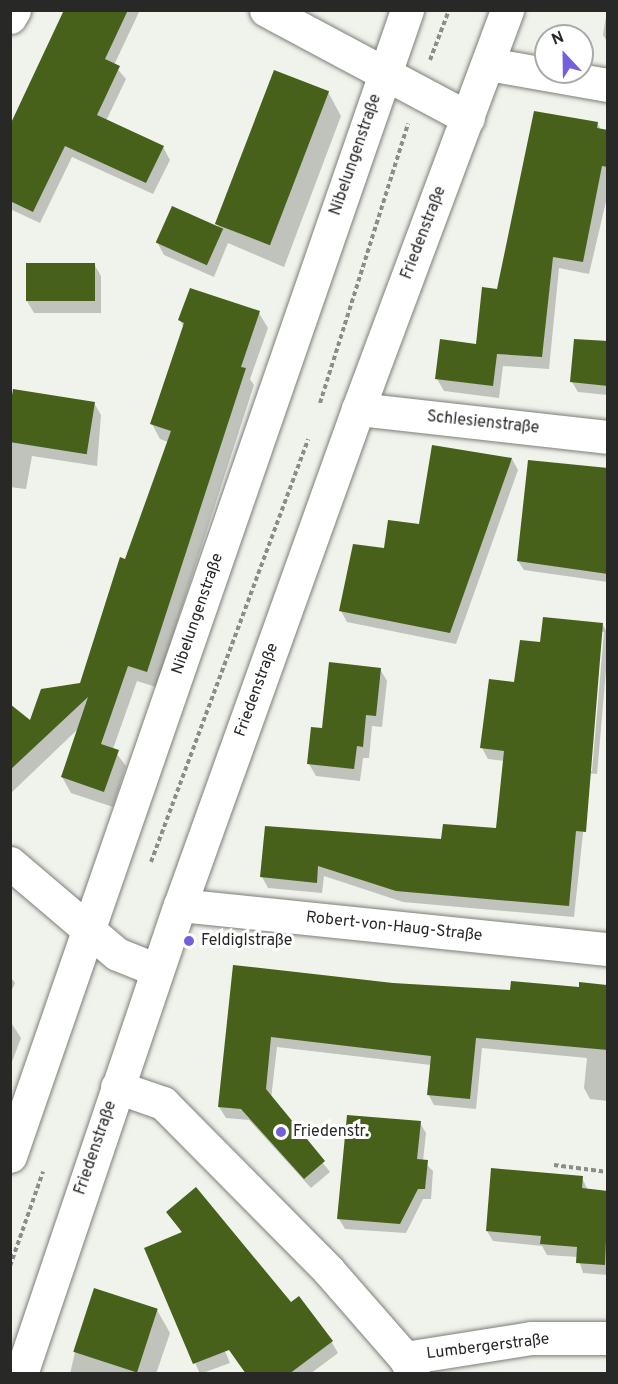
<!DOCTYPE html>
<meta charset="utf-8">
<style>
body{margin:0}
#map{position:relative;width:618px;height:1384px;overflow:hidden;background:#f0f3ec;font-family:Overpass,sans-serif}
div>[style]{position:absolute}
.shadow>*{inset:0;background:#0003}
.building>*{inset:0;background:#47611b;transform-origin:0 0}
.path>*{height:4px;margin-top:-2px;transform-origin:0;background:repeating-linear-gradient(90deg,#8b8d88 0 4.5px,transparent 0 7.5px)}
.roads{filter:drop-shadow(0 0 2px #7c7f78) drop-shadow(0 0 2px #7c7f78)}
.street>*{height:33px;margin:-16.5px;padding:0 16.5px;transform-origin:16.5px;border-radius:16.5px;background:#fff}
.dots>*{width:16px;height:16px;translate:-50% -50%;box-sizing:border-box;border:3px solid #fff;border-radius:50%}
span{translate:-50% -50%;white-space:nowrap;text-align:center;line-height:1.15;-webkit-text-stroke:6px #fff;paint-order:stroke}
.street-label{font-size:16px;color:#282927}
.poi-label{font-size:16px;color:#282927}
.left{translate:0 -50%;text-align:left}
.frame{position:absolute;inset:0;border:12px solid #282927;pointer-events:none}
.north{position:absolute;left:534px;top:24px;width:60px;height:60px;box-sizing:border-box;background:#fff;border:2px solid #a9a9a9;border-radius:50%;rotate:338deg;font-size:16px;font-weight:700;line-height:24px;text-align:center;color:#282927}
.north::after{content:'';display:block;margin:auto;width:21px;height:27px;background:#7360da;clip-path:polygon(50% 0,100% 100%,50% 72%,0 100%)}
</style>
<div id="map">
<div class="shadow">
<i style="clip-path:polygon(66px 10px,140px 10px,114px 65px,126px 79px,106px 121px,163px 147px,170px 160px,153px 194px,72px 157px,40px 223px,10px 209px,10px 128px)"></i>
<i style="clip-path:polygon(607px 10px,608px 10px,608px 43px,603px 35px)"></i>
<i style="clip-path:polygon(328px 92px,341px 116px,284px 267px,228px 243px,214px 277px,164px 255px,157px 242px,220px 230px,217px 224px)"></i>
<i style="clip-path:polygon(597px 123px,601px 130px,608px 131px,608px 193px,589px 274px,559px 268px,549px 369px,503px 366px,499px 398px,444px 391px,437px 379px,478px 345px,498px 291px)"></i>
<i style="clip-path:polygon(94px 264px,101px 276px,101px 313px,34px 313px,27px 301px)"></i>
<i style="clip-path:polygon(259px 313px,268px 328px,250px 379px,254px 385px,156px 687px,137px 681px,113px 749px,126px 766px,113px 807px,71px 793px,62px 777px,78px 729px,10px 794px,10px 706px,31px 723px,81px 685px,168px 442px,160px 439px,152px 424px,184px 328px,180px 320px)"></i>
<i style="clip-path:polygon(608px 343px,608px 395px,578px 392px,572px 382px)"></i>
<i style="clip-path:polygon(14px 391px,94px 403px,101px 415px,97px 466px,32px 456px,26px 489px,10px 487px)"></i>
<i style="clip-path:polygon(512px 459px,518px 470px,456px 644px,347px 622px,341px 611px,385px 550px)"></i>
<i style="clip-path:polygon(608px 469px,608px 582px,524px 570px,518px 561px)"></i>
<i style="clip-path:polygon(evenodd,602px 624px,608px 633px,608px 648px,597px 774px,554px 770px,584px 824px,574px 917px,403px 902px,324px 876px,322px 893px,268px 888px,262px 877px,497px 830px,505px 761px,488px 759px,482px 748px,515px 683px,541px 643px,602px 624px,601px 632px,604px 632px,592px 771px,589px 771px,601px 632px)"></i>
<i style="clip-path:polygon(380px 669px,387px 681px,382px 727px,372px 726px,369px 758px,363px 758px,360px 781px,316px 776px,309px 764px,324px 730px)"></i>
<i style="clip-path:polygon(234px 967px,393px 984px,512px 992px,606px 986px,608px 1101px,590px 1099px,584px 1088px,587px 1058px,482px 1048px,476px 1109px,434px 1105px,428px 1094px,431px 1065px,277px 1047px,271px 1099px,330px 1172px,311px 1188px,249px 1120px,226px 1118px,219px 1107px)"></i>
<i style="clip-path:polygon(10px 976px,15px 983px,10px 994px)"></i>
<i style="clip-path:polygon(10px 1021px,21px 1038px,10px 1067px)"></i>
<i style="clip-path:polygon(348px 1116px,420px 1123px,426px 1133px,423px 1161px,433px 1171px,431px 1199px,423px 1199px,406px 1233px,345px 1229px,339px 1219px)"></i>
<i style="clip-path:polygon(582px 1178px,588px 1190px,608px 1192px,608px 1275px,583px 1273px,578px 1257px,547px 1255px,542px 1246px,493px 1241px,487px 1231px)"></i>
<i style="clip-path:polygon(168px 1212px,290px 1304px,331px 1341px,338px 1353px,310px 1374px,266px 1374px,204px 1301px,230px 1363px,200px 1374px,146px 1249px,182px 1233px)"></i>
<i style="clip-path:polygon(157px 1310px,170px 1333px,156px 1374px,70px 1374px,75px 1352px)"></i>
</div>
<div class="building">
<i style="clip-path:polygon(64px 10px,128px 10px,105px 59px,120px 66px,97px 115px,164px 146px,146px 183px,65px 146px,33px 212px,10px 201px,10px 125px)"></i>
<i style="left:274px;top:70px;width:59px;height:165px;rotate:21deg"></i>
<i style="clip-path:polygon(534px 111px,598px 122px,597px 128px,608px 130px,608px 167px,602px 166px,583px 262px,553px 257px,542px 357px,497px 354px,493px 386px,435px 379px,440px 339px,476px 344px,482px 287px,497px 289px)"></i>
<i style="left:172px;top:206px;width:56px;height:40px;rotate:24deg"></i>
<i style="left:95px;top:263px;width:38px;height:69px;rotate:90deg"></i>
<i style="clip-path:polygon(190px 288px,260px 311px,241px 367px,246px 368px,147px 672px,128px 666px,101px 744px,119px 750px,104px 792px,61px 777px,88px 697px,10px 770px,10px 704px,30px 720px,41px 689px,80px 683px,120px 557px,125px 559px,171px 431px,150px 424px,184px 323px,178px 320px)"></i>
<i style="clip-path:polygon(574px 339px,608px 341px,608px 386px,570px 382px)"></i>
<i style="left:13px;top:389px;width:83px;height:53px;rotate:9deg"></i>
<i style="clip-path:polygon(432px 445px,512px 458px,450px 633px,339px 611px,353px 544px,384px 548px,388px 520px,419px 524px)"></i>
<i style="clip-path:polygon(528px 460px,608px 468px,608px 574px,517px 561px)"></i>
<i style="clip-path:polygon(543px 617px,603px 623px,586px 832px,576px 831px,569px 906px,396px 891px,318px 866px,317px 883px,260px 877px,265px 826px,441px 839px,443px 824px,496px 828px,504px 751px,480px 748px,489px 679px,514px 682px,520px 640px,540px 642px)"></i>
<i style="clip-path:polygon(329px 662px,381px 668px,376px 716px,366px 715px,363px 747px,357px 746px,354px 769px,307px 764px,311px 727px,322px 728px)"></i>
<i style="clip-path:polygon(233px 965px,393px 983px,510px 990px,511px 981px,579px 987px,579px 982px,607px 985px,608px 1050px,476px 1038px,470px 1099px,427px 1095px,431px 1056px,271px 1037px,266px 1089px,325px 1161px,304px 1179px,241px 1109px,218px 1107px)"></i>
<i style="clip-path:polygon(347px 1115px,421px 1121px,417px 1159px,428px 1160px,425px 1189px,418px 1189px,400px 1224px,337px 1219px)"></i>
<i style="clip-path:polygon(491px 1168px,583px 1176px,582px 1188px,608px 1191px,605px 1265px,576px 1263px,577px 1247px,540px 1244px,541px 1236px,486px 1231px)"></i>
<i style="clip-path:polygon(196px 1187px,291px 1302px,299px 1296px,333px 1341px,289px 1374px,246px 1374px,229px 1350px,193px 1364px,144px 1248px,182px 1232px,166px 1212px)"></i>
<i style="left:94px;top:1288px;width:67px;height:67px;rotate:18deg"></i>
</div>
<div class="path">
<i style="left:430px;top:60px;width:53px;rotate:-69.2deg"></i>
<i style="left:320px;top:403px;width:293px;rotate:-72.5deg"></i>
<i style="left:151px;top:862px;width:451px;rotate:-69.6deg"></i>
<i style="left:554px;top:1165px;width:54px;rotate:7.4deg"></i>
<i style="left:10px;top:1266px;width:100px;rotate:-70.7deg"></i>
</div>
<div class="roads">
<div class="street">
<i style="left:266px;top:10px;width:229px;rotate:28.1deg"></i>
<i style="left:10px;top:17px;width:8px;rotate:-60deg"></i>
<i style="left:489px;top:64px;width:121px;rotate:10deg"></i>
<i style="left:358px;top:409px;width:252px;rotate:6.4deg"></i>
<i style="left:10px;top:863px;width:140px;rotate:40.4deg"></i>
<i style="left:117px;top:954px;width:43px;rotate:21.8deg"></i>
<i style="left:180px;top:905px;width:430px;rotate:5.9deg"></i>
<i style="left:117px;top:1087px;width:49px;rotate:19.2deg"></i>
<i style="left:163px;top:1103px;width:236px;rotate:45.3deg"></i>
<i style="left:329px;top:1271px;width:116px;rotate:48.9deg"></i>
<i style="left:405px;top:1358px;width:18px;rotate:63deg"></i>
<i style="left:10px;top:1156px;width:1213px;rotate:-70.89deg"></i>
<i style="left:405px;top:1358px;width:128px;rotate:-9deg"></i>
<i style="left:531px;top:1338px;width:77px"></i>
<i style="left:21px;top:1374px;width:495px;rotate:-71.3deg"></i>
<i style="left:180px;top:905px;width:527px;rotate:-70.26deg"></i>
<i style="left:358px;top:409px;width:426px;rotate:-69.5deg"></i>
</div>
</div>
<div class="dots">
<i style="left:189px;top:941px;background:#7360da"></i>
<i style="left:281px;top:1132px;background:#7360da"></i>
</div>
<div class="street-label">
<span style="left:356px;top:155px;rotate:-71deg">Nibelungenstraße</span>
<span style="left:424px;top:233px;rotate:-69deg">Friedenstraße</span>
<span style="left:483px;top:423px;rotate:6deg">Schlesienstraße</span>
<span style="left:198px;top:614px;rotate:-71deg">Nibelungenstraße</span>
<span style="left:257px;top:690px;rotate:-70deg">Friedenstraße</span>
<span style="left:394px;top:927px;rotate:6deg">Robert-von-Haug-Straße</span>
<span style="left:96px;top:1148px;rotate:-71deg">Friedenstraße</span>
<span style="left:488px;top:1347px;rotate:-7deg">Lumbergerstraße</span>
</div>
<div class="poi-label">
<span class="left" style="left:201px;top:941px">Feldiglstraße</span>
<span class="left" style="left:293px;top:1132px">Friedenstr.</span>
</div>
<div class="frame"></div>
<div class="north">N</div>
</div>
